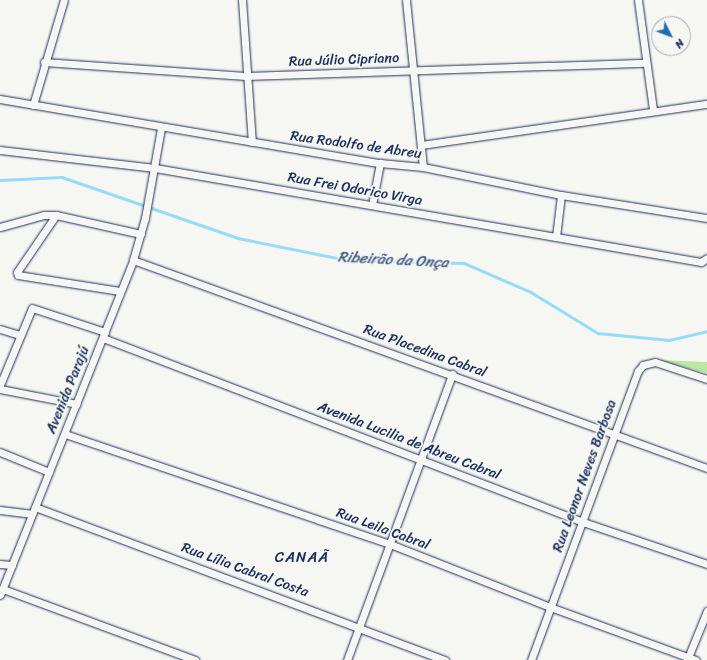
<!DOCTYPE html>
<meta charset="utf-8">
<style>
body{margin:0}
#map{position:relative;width:707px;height:660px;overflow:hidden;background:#f6f6f2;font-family:Sriracha,sans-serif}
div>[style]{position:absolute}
.green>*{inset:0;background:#bbe7a5}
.stream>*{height:2.5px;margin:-1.25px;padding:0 1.25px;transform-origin:1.25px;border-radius:1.25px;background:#96dcf8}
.roads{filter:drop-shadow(0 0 1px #1b2f5e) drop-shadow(0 0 1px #1b2f5e)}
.minor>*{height:7px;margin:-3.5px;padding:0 3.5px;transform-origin:3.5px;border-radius:3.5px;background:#f6f6f2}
span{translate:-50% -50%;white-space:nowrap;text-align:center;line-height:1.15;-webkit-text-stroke:3.5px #f6f6f2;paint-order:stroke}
.street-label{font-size:14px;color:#1b2f5e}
.water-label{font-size:15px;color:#3a5a84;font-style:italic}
.neighbourhood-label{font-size:15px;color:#1b2f5e;letter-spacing:1px}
.north{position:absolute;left:651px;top:16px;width:40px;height:40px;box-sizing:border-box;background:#f6f6f2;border:1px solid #9ea6b7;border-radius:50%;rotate:132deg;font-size:11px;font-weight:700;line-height:16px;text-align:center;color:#1b2f5e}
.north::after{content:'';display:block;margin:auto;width:14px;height:18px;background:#1f6fb2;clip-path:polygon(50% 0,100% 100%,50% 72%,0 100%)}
</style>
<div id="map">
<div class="green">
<i style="clip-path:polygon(657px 360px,707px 362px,707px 373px)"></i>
</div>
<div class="stream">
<i style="left:0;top:180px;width:62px;rotate:-2.8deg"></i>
<i style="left:62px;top:177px;width:186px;rotate:19.1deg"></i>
<i style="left:238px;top:238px;width:111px;rotate:11.4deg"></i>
<i style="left:347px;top:260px;width:117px;rotate:1.5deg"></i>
<i style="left:464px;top:263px;width:73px;rotate:23.4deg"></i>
<i style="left:531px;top:292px;width:79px;rotate:31.5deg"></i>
<i style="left:598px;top:333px;width:71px;rotate:5.6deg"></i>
<i style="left:669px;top:340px;width:39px;rotate:-13deg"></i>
</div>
<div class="roads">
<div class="minor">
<i style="left:242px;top:0;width:142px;rotate:86deg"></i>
<i style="left:406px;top:0;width:168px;rotate:84.2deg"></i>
<i style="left:638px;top:0;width:111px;rotate:82.2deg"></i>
<i style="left:44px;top:62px;width:202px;rotate:4deg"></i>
<i style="left:246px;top:76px;width:400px;rotate:-1.9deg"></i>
<i style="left:0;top:99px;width:385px;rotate:9.6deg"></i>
<i style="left:380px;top:163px;width:43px;rotate:5.3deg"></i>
<i style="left:423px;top:167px;width:141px;rotate:11.5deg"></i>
<i style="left:561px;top:195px;width:148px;rotate:9deg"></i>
<i style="left:33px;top:105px;width:109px;rotate:-73.6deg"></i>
<i style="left:421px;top:145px;width:289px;rotate:-8.2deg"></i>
<i style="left:0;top:150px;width:156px;rotate:6.6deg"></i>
<i style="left:155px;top:168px;width:554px;rotate:9.77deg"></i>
<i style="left:701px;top:262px;width:7px;rotate:-34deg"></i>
<i style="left:372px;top:205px;width:43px;rotate:-79.2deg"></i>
<i style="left:56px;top:215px;width:69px;rotate:124.4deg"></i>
<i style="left:17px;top:272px;width:3px;rotate:72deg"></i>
<i style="left:18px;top:275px;width:103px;rotate:8.9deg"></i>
<i style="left:0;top:227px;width:46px;rotate:-15.3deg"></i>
<i style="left:44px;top:215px;width:12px"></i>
<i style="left:56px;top:215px;width:87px;rotate:12.6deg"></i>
<i style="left:556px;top:237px;width:42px;rotate:-83.2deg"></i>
<i style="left:133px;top:260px;width:611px;rotate:19.92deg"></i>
<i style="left:0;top:329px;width:21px;rotate:17deg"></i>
<i style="left:103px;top:338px;width:514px;rotate:20.97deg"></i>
<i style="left:583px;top:522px;width:131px;rotate:18.7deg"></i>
<i style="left:0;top:385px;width:83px;rotate:-67.4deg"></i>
<i style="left:32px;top:308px;width:77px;rotate:18.2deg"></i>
<i style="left:0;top:389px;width:78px;rotate:11deg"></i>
<i style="left:65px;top:434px;width:343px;rotate:18.7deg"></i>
<i style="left:390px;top:544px;width:172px;rotate:21.5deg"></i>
<i style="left:550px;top:607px;width:155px;rotate:20deg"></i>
<i style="left:0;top:452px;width:53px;rotate:22.2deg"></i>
<i style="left:35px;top:507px;width:438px;rotate:20.5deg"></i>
<i style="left:0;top:510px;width:31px;rotate:7deg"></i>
<i style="left:0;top:564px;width:12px;rotate:5deg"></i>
<i style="left:3px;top:589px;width:205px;rotate:20.3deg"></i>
<i style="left:0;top:595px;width:360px;rotate:-68.3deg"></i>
<i style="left:133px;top:260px;width:44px;rotate:-74.1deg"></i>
<i style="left:145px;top:218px;width:91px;rotate:-79.9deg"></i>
<i style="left:347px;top:660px;width:305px;rotate:-69.8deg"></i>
<i style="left:531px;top:660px;width:308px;rotate:-69.7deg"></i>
<i style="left:638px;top:371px;width:8px;rotate:-50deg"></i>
<i style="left:643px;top:365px;width:12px;rotate:-14deg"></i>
<i style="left:655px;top:362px;width:55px;rotate:18.1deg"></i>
<i style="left:687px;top:660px;width:53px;rotate:-67.8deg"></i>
</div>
</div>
<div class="street-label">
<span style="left:344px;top:60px;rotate:-2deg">Rua Júlio Cipriano</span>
<span style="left:356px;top:145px;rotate:8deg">Rua Rodolfo de Abreu</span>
<span style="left:355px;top:189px;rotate:10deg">Rua Frei Odorico Virga</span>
<span style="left:425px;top:351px;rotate:20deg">Rua Placedina Cabral</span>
<span style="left:68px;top:390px;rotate:-68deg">Avenida Parajú</span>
<span style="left:409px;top:441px;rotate:21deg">Avenida Lucilia de Abreu Cabral</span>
<span style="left:585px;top:476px;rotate:-70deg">Rua Leonor Neves Barbosa</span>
<span style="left:383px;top:529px;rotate:20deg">Rua Leila Cabral</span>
<span style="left:245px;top:570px;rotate:20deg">Rua Lília Cabral Costa</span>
</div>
<div class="water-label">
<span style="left:393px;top:260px;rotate:3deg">Ribeirão da Onça</span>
</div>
<div class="neighbourhood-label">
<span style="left:302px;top:558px">CANAÃ</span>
</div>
<div class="north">N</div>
</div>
